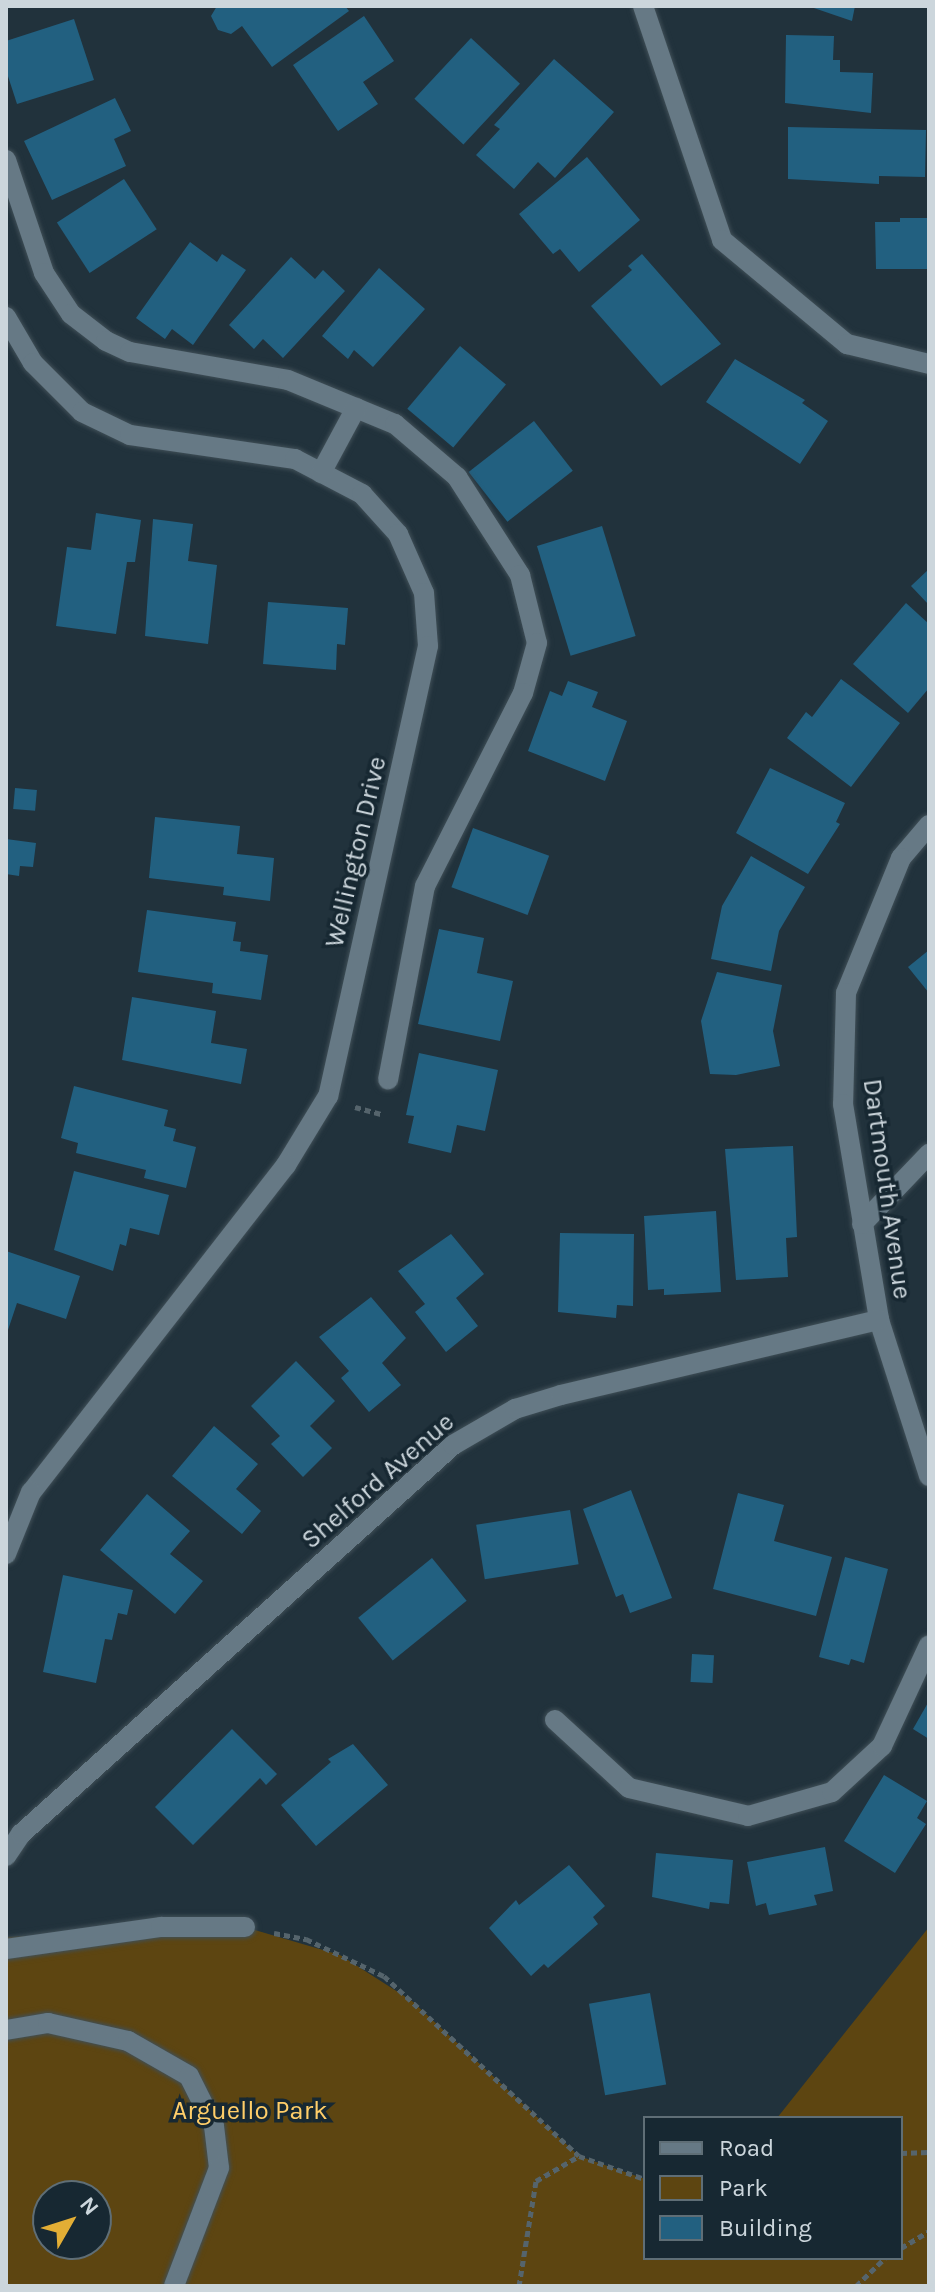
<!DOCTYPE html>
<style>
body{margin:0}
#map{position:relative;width:935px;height:2292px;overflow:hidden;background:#21323c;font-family:Karla,sans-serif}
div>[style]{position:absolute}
.green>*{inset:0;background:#5d4511}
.building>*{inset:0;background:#226080;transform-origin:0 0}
.path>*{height:5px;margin-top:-2.5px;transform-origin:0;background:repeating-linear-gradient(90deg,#55646c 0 6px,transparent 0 10px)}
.roads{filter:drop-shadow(0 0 2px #404f57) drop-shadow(0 0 2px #404f57)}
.minor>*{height:20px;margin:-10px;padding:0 10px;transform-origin:10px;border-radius:10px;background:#667985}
span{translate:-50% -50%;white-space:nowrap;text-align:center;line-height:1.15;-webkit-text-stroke:7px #172832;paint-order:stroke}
.street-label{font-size:26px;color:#ccd6dc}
.park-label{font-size:26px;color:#ffce69}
.frame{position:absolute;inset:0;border:8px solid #ccd6dc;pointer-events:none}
.legend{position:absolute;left:643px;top:2116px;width:260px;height:144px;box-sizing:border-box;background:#172832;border:2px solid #5f6e76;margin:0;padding:10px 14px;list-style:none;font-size:24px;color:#ccd6dc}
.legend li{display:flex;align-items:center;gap:16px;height:40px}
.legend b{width:40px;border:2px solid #5f6e76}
.north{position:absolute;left:32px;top:2180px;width:80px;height:80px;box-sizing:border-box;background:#172832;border:2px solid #5f6e76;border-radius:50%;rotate:51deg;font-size:22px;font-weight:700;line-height:32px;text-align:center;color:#ccd6dc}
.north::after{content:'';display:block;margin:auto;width:28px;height:36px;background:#e3ae35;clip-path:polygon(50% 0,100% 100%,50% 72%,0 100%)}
</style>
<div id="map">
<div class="green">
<i style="clip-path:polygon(evenodd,245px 1927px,340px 1955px,412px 2001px,579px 2156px,645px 2179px,645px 2258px,901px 2258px,901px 2118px,777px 2118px,929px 1927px,929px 2286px,6px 2286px,6px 1937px,245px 1927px,48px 2196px,96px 2196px,96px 2244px,48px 2244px,48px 2196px)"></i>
</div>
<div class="building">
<i style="clip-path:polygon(217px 6px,345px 6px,349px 11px,272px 67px,242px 26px,231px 34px,218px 30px,211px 16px)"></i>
<i style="clip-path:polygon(808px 6px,855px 6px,852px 21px)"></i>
<i style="clip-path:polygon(364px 16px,394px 61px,363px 82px,378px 104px,338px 131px,293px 65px)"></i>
<i style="clip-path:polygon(74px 19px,94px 80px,17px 104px,6px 70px,6px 41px)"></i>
<i style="clip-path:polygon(786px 35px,834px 36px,833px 60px,840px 60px,840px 72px,873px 73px,871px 113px,785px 103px)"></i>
<i style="left:471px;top:38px;width:67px;height:83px;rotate:43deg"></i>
<i style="clip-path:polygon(554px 59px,614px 112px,555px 178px,538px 162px,514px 189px,476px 155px,500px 129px,494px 125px)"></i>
<i style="clip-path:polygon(115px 98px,131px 131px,114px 139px,126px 166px,52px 200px,24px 141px)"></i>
<i style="clip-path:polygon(788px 127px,926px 130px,925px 177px,879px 176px,879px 184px,788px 179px)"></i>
<i style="clip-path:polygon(587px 157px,640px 220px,579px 272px,560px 249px,553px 254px,519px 214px)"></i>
<i style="left:124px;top:179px;width:60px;height:80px;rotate:57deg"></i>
<i style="clip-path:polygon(900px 218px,929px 218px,929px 269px,876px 269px,875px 222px,900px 222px)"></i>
<i style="clip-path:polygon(190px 242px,217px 262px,222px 254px,246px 270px,193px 345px,172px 329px,165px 339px,136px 318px)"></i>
<i style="clip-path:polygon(642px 254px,721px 344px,661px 386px,591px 306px,632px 270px,628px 266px)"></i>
<i style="clip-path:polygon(291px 257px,315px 279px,323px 270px,345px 291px,283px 358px,263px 339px,254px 349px,229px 325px)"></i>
<i style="clip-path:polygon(379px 268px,425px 309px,373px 367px,354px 350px,348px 359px,322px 336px)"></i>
<i style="left:460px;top:346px;width:60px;height:82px;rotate:40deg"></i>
<i style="clip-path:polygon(735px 359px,805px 400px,802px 403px,828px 421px,800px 464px,706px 402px)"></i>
<i style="left:534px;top:421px;width:63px;height:83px;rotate:52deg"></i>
<i style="clip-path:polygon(96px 513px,141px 520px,135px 562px,127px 562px,116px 634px,56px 626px,67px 547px,91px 550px)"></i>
<i style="clip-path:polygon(153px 519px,193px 524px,188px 561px,217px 565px,208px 644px,145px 636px)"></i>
<i style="left:602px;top:526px;width:115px;height:68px;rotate:73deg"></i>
<i style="clip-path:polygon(929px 569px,929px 605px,911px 586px)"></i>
<i style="clip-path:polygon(268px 602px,348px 608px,345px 645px,337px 644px,336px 670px,263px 664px)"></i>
<i style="clip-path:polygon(906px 603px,929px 624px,929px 688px,908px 713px,853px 664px)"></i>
<i style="clip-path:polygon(841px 679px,900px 723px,851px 787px,787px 738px,806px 712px,812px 717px)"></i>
<i style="clip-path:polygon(568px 681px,598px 692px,592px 707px,627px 721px,605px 781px,528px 751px,550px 691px,562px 696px)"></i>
<i style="clip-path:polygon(770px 768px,845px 803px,836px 822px,840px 824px,808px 874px,736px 833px)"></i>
<i style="left:15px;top:788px;width:22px;height:21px;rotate:5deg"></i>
<i style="clip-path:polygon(155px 817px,240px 826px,237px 854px,274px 858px,270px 901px,223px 895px,224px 887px,149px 878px)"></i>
<i style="left:473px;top:828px;width:81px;height:63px;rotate:20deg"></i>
<i style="clip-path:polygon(6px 839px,36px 843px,33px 867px,20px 866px,19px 876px,6px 874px)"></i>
<i style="clip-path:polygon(751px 856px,805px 887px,779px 931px,771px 971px,711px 959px,722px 906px)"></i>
<i style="clip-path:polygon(147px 910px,236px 922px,233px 941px,241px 942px,240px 951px,268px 955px,261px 1000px,212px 993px,213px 983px,138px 972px)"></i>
<i style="clip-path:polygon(439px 929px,484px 938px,477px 973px,513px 981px,500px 1041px,418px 1024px)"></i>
<i style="clip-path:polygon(929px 950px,929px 993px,908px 967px)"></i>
<i style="clip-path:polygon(717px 972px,782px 985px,773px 1031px,780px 1066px,736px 1075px,710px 1074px,701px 1021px)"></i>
<i style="clip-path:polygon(132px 997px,216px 1011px,211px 1043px,247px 1049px,241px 1084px,122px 1060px)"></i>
<i style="clip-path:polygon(419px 1053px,498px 1070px,485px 1131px,457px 1125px,451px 1153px,408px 1143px,414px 1116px,406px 1115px)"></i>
<i style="clip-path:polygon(74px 1086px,168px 1110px,164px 1126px,176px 1129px,173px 1141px,196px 1147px,186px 1188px,144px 1178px,146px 1170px,76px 1153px,78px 1143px,61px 1138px)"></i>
<i style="clip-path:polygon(793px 1146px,797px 1237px,786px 1238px,788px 1277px,736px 1280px,725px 1149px)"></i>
<i style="clip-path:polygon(74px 1171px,169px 1195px,159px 1235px,130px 1228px,126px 1246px,120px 1244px,113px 1271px,54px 1250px)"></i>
<i style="clip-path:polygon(716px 1211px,721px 1292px,664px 1295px,664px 1289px,648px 1290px,644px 1216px)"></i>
<i style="clip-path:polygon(560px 1233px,634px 1234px,633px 1306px,617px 1305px,616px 1318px,558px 1312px)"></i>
<i style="clip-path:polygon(451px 1234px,484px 1274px,456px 1298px,478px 1326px,446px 1352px,415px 1312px,425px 1304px,398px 1271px)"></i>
<i style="clip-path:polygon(6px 1251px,80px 1276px,66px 1319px,17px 1303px,6px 1336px)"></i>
<i style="clip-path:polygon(371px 1297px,406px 1338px,382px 1363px,401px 1385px,369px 1412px,341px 1378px,349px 1371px,319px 1337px)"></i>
<i style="clip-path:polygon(296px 1361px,335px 1401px,310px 1426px,332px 1448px,303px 1477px,271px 1444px,280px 1436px,251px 1406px)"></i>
<i style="clip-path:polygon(214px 1426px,258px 1464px,236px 1489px,261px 1511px,242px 1534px,172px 1476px)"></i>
<i style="clip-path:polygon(631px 1490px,672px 1598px,630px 1613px,623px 1594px,616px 1597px,583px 1509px)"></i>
<i style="clip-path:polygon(738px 1493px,784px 1505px,774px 1541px,832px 1557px,816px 1616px,713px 1589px)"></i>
<i style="clip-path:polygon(147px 1494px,190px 1531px,170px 1554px,203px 1581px,175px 1614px,100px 1550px)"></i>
<i style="left:570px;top:1510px;width:55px;height:95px;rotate:81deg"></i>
<i style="clip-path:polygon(845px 1557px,888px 1569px,864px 1663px,851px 1659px,849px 1665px,819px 1657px)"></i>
<i style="left:432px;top:1558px;width:55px;height:95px;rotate:51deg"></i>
<i style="clip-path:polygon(63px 1575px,133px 1590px,127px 1615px,118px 1613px,112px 1640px,105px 1639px,96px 1683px,43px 1672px)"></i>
<i style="left:692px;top:1654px;width:22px;height:28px;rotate:3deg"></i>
<i style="clip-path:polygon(929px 1701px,929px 1739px,913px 1729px)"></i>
<i style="clip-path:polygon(232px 1729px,277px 1774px,266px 1785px,260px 1778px,193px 1845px,155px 1807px)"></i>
<i style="clip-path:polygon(353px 1744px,388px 1785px,316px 1846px,281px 1805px,331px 1762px,328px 1759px)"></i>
<i style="clip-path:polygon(884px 1775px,927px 1801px,917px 1818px,926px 1824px,895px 1873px,844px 1841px)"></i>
<i style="clip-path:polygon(825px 1847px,833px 1891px,814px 1895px,817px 1905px,769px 1915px,766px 1903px,756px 1906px,747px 1862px)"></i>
<i style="clip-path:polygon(656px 1853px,733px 1860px,729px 1904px,710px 1902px,709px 1909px,652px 1897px)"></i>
<i style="clip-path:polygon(569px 1865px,605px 1906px,593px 1917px,598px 1924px,548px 1968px,544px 1964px,531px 1976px,489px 1928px,516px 1900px,519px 1905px)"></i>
<i style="left:650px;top:1993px;width:93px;height:62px;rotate:80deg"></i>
</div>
<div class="path">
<i style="left:355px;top:1107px;width:28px;rotate:15deg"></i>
<i style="left:274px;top:1933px;width:33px;rotate:11deg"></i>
<i style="left:306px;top:1939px;width:86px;rotate:25.4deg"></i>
<i style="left:384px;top:1976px;width:265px;rotate:42.7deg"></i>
<i style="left:579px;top:2156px;width:70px;rotate:19.2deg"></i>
<i style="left:901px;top:2153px;width:28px;rotate:-2deg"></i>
<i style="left:901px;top:2248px;width:33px;rotate:-31deg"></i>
<i style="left:519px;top:2286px;width:106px;rotate:-80.8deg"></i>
<i style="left:536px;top:2181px;width:50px;rotate:-30.2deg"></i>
<i style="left:856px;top:2286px;width:40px;rotate:-44deg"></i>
</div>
<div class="roads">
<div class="minor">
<i style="left:643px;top:6px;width:247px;rotate:71.3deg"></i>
<i style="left:722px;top:240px;width:163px;rotate:39.8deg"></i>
<i style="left:847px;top:344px;width:84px;rotate:13.7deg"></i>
<i style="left:6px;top:160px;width:119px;rotate:71.4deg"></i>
<i style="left:44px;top:273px;width:49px;rotate:56.6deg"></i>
<i style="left:71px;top:314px;width:44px;rotate:37.6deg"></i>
<i style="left:106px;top:341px;width:26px;rotate:25deg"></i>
<i style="left:130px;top:352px;width:160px;rotate:10deg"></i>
<i style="left:288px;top:380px;width:116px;rotate:22.4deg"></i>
<i style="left:395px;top:424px;width:82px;rotate:40.5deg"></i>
<i style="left:457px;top:477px;width:117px;rotate:57.3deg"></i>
<i style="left:520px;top:575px;width:70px;rotate:76deg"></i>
<i style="left:537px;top:643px;width:52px;rotate:105.6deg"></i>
<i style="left:523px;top:693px;width:216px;rotate:116.9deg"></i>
<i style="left:425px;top:886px;width:197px;rotate:100.8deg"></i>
<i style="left:6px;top:317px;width:53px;rotate:59.6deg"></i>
<i style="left:33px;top:363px;width:69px;rotate:45deg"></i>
<i style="left:82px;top:412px;width:53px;rotate:25.6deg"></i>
<i style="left:130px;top:435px;width:167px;rotate:8.3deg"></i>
<i style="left:295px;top:459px;width:76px;rotate:27.6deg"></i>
<i style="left:362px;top:494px;width:54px;rotate:48deg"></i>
<i style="left:398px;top:534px;width:64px;rotate:66.2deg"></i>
<i style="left:424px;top:593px;width:53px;rotate:85.7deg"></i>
<i style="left:428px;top:646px;width:461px;rotate:102.5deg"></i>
<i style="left:328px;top:1096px;width:81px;rotate:121.3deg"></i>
<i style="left:286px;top:1165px;width:415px;rotate:127.9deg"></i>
<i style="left:31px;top:1492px;width:67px;rotate:112deg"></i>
<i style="left:321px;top:473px;width:74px;rotate:-61.7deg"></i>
<i style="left:929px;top:825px;width:43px;rotate:130.3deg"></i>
<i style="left:901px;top:858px;width:146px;rotate:112.2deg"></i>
<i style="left:846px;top:993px;width:111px;rotate:91.5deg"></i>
<i style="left:843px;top:1104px;width:219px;rotate:80.5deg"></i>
<i style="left:879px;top:1320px;width:164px;rotate:72.2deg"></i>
<i style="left:862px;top:1224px;width:97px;rotate:-46.3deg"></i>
<i style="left:555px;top:1720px;width:100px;rotate:42.6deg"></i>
<i style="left:629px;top:1788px;width:122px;rotate:13.2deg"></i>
<i style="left:748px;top:1816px;width:87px;rotate:-15.9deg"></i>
<i style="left:832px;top:1792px;width:68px;rotate:-42.6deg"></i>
<i style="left:882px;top:1746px;width:111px;rotate:-65deg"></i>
<i style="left:6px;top:1856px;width:27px;rotate:-56deg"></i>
<i style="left:21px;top:1834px;width:581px;rotate:-42deg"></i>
<i style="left:453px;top:1445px;width:72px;rotate:-30.1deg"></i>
<i style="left:515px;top:1409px;width:48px;rotate:-16.9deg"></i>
<i style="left:561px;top:1395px;width:327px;rotate:-13.3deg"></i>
<i style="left:6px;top:1949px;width:157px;rotate:-8.1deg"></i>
<i style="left:161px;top:1927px;width:84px"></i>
<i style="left:6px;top:2030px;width:43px;rotate:-9.5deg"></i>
<i style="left:48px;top:2023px;width:82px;rotate:12.7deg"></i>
<i style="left:128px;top:2041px;width:70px;rotate:29.8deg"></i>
<i style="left:189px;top:2076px;width:56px;rotate:63.4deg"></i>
<i style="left:214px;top:2126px;width:42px;rotate:83.2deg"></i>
<i style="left:219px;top:2168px;width:126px;rotate:110.9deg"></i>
</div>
</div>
<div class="street-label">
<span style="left:356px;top:852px;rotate:-77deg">Wellington Drive</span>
<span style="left:887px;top:1189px;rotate:82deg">Dartmouth Avenue</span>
<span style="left:378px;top:1481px;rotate:-41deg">Shelford Avenue</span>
</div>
<div class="park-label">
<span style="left:250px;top:2111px">Arguello Park</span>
</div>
<div class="frame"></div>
<ul class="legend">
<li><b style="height:10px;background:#667985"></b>Road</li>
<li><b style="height:22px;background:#5d4511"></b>Park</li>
<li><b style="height:22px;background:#226080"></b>Building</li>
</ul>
<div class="north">N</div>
</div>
